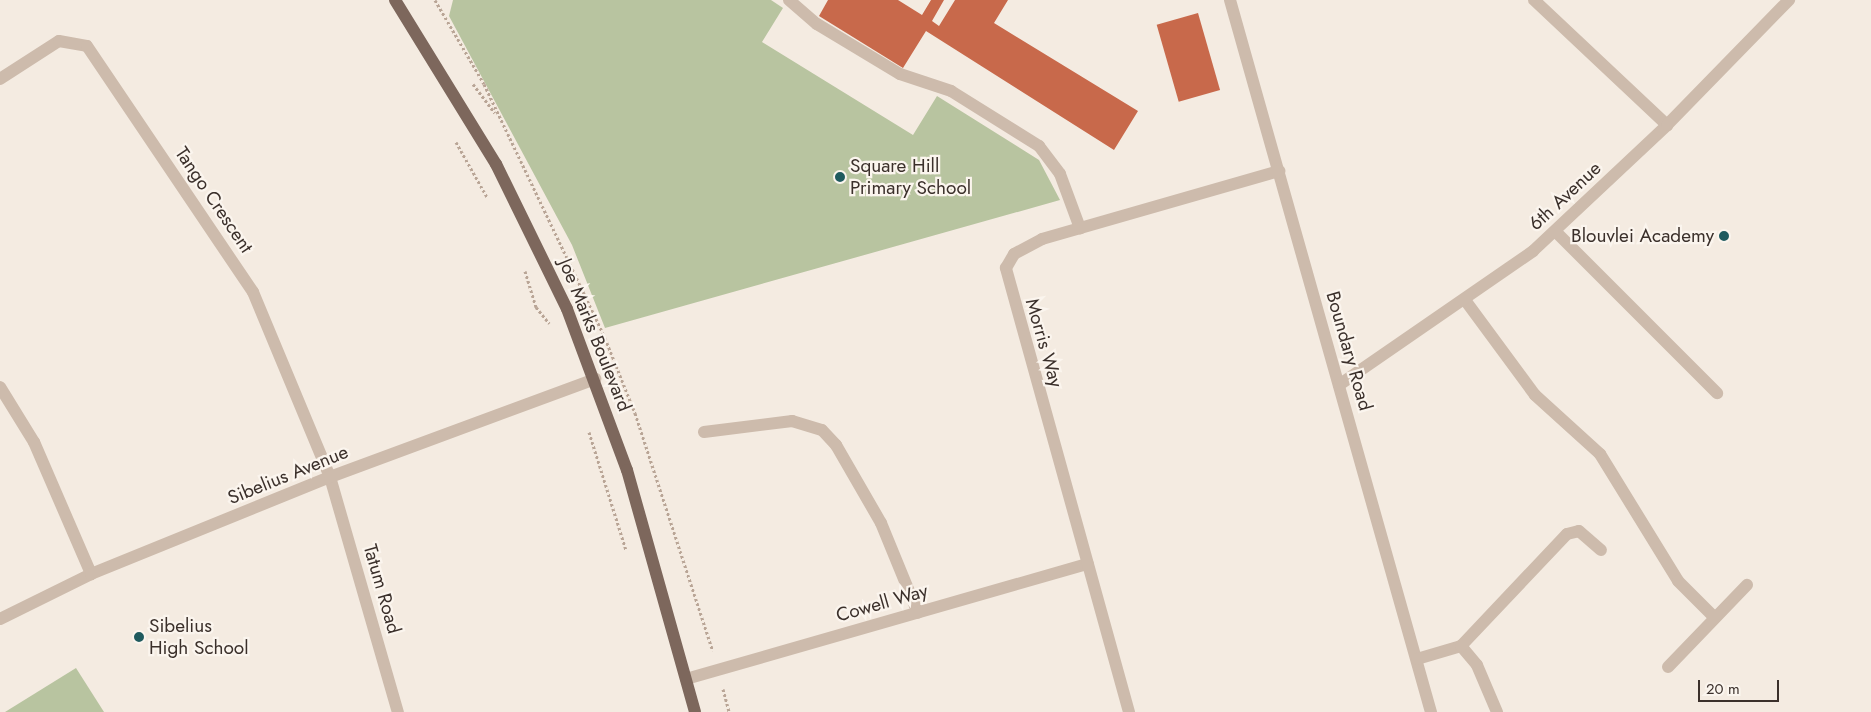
<!DOCTYPE html>
<style>
body{margin:0}
#map{position:relative;width:1871px;height:712px;overflow:hidden;background:#f4ebe1;font-family:Jost,sans-serif}
div>[style]{position:absolute}
.green>*{inset:0;background:#b8c4a0}
.building>*{inset:0;background:#c8694b;transform-origin:0 0}
.path>*{height:3px;margin-top:-1.5px;transform-origin:0;background:repeating-linear-gradient(90deg,#b9a596 0 2.5px,transparent 0 5px)}
.minor>*{height:12px;margin:-6px;padding:0 6px;transform-origin:6px;border-radius:6px;background:#cdbbac}
.major>*{height:12px;margin:-6px;padding:0 6px;transform-origin:6px;border-radius:6px;background:#7d675c}
.dots>*{width:14px;height:14px;translate:-50% -50%;box-sizing:border-box;border:2px solid #fbf5ee;border-radius:50%}
span{translate:-50% -50%;white-space:nowrap;text-align:center;line-height:1.15;-webkit-text-stroke:4.5px #fbf5ee;paint-order:stroke}
.poi-label{font-size:19px;color:#3b302b}
.left{translate:0 -50%;text-align:left}
.right{translate:-100% -50%;text-align:right}
.street-label{font-size:19px;color:#3b302b}
.scale{position:absolute;left:1698px;top:680px;width:81px;height:22px;box-sizing:border-box;border:2px solid #3b302b;border-top:0;padding-left:6px;font-size:15px;line-height:18px;white-space:nowrap;color:#3b302b;-webkit-text-stroke:4px #fbf5ee;paint-order:stroke}
</style>
<div id="map">
<div class="green">
<i style="clip-path:polygon(453px 0,771px 0,783px 8px,762px 42px,913px 135px,937px 96px,1039px 160px,1060px 200px,605px 328px,572px 245px,449px 16px)"></i>
<i style="clip-path:polygon(76px 668px,104px 712px,5px 712px)"></i>
</div>
<div class="building">
<i style="clip-path:polygon(828px 0,898px 0,922px 15px,931px 0,944px 0,932px 21px,939px 26px,955px 0,1008px 0,994px 23px,1138px 111px,1114px 150px,926px 31px,903px 68px,819px 16px)"></i>
<i style="left:1198px;top:13px;width:80px;height:43px;rotate:74deg"></i>
</div>
<div class="path">
<i style="left:435px;top:0;width:97px;rotate:59.7deg"></i>
<i style="left:484px;top:84px;width:281px;rotate:64.5deg"></i>
<i style="left:605px;top:338px;width:81px;rotate:68.2deg"></i>
<i style="left:635px;top:413px;width:250px;rotate:71.9deg"></i>
<i style="left:473px;top:84px;width:36px;rotate:53deg"></i>
<i style="left:456px;top:142px;width:63px;rotate:60.6deg"></i>
<i style="left:525px;top:271px;width:38px;rotate:73deg"></i>
<i style="left:536px;top:307px;width:21px;rotate:51deg"></i>
<i style="left:589px;top:432px;width:124px;rotate:72.6deg"></i>
<i style="left:723px;top:689px;width:24px;rotate:75deg"></i>
</div>
<div class="minor">
<i style="left:789px;top:0;width:37px;rotate:41deg"></i>
<i style="left:817px;top:24px;width:97px;rotate:31.1deg"></i>
<i style="left:900px;top:74px;width:54px;rotate:18.4deg"></i>
<i style="left:951px;top:91px;width:104px;rotate:32deg"></i>
<i style="left:1039px;top:146px;width:35px;rotate:53deg"></i>
<i style="left:1060px;top:174px;width:58px;rotate:69.7deg"></i>
<i style="left:1230px;top:0;width:740px;rotate:74.24deg"></i>
<i style="left:1534px;top:0;width:183px;rotate:43.2deg"></i>
<i style="left:0;top:79px;width:70px;rotate:-32.8deg"></i>
<i style="left:59px;top:41px;width:28px;rotate:10deg"></i>
<i style="left:87px;top:46px;width:297px;rotate:56deg"></i>
<i style="left:253px;top:292px;width:200px;rotate:67.4deg"></i>
<i style="left:330px;top:477px;width:245px;rotate:73.9deg"></i>
<i style="left:1556px;top:232px;width:228px;rotate:45deg"></i>
<i style="left:1465px;top:300px;width:118px;rotate:53.6deg"></i>
<i style="left:1535px;top:395px;width:88px;rotate:42.2deg"></i>
<i style="left:1600px;top:454px;width:149px;rotate:58.4deg"></i>
<i style="left:1678px;top:581px;width:52px;rotate:45deg"></i>
<i style="left:1339px;top:385px;width:236px;rotate:-34.6deg"></i>
<i style="left:1533px;top:251px;width:184px;rotate:-43.2deg"></i>
<i style="left:1667px;top:125px;width:175px;rotate:-45.7deg"></i>
<i style="left:0;top:387px;width:65px;rotate:58.3deg"></i>
<i style="left:34px;top:442px;width:144px;rotate:66.6deg"></i>
<i style="left:704px;top:432px;width:89px;rotate:-7.1deg"></i>
<i style="left:792px;top:421px;width:31px;rotate:17deg"></i>
<i style="left:822px;top:430px;width:21px;rotate:47deg"></i>
<i style="left:836px;top:445px;width:90px;rotate:60deg"></i>
<i style="left:881px;top:523px;width:97px;rotate:67.7deg"></i>
<i style="left:0;top:619px;width:102px;rotate:-26.3deg"></i>
<i style="left:91px;top:574px;width:258px;rotate:-22.1deg"></i>
<i style="left:330px;top:477px;width:283px;rotate:-20.3deg"></i>
<i style="left:1417px;top:659px;width:46px;rotate:-16.5deg"></i>
<i style="left:1668px;top:667px;width:114px;rotate:-46.1deg"></i>
<i style="left:686px;top:679px;width:418px;rotate:-16deg"></i>
<i style="left:1129px;top:712px;width:461px;rotate:-105.5deg"></i>
<i style="left:1006px;top:268px;width:16px;rotate:-60deg"></i>
<i style="left:1014px;top:254px;width:32px;rotate:-28deg"></i>
<i style="left:1042px;top:239px;width:247px;rotate:-16deg"></i>
<i style="left:1497px;top:712px;width:51px;rotate:-113.1deg"></i>
<i style="left:1477px;top:665px;width:25px;rotate:-130deg"></i>
<i style="left:1461px;top:646px;width:154px;rotate:-46.6deg"></i>
<i style="left:1567px;top:534px;width:12px;rotate:-14deg"></i>
<i style="left:1579px;top:531px;width:29px;rotate:41deg"></i>
</div>
<div class="major">
<i style="left:395px;top:0;width:193px;rotate:58.4deg"></i>
<i style="left:496px;top:164px;width:161px;rotate:63.9deg"></i>
<i style="left:567px;top:309px;width:172px;rotate:69.6deg"></i>
<i style="left:627px;top:470px;width:251px;rotate:74.3deg"></i>
</div>
<div class="dots">
<i style="left:840px;top:177px;background:#1f5a5e"></i>
<i style="left:1724px;top:236px;background:#1f5a5e"></i>
<i style="left:139px;top:637px;background:#1f5a5e"></i>
</div>
<div class="poi-label">
<span class="left" style="left:850px;top:177px">Square Hill<br>Primary School</span>
<span class="right" style="left:1714px;top:236px">Blouvlei Academy</span>
<span class="left" style="left:149px;top:637px">Sibelius<br>High School</span>
</div>
<div class="street-label">
<span style="left:1565px;top:196px;rotate:-43deg">6th Avenue</span>
<span style="left:214px;top:200px;rotate:56deg">Tango Crescent</span>
<span style="left:595px;top:335px;rotate:68deg">Joe Marks Boulevard</span>
<span style="left:1044px;top:343px;rotate:74deg">Morris Way</span>
<span style="left:1349px;top:351px;rotate:74deg">Boundary Road</span>
<span style="left:288px;top:475px;rotate:-22deg">Sibelius Avenue</span>
<span style="left:382px;top:589px;rotate:74deg">Tatum Road</span>
<span style="left:882px;top:603px;rotate:-16deg">Cowell Way</span>
</div>
<div class="scale">20 m</div>
</div>
